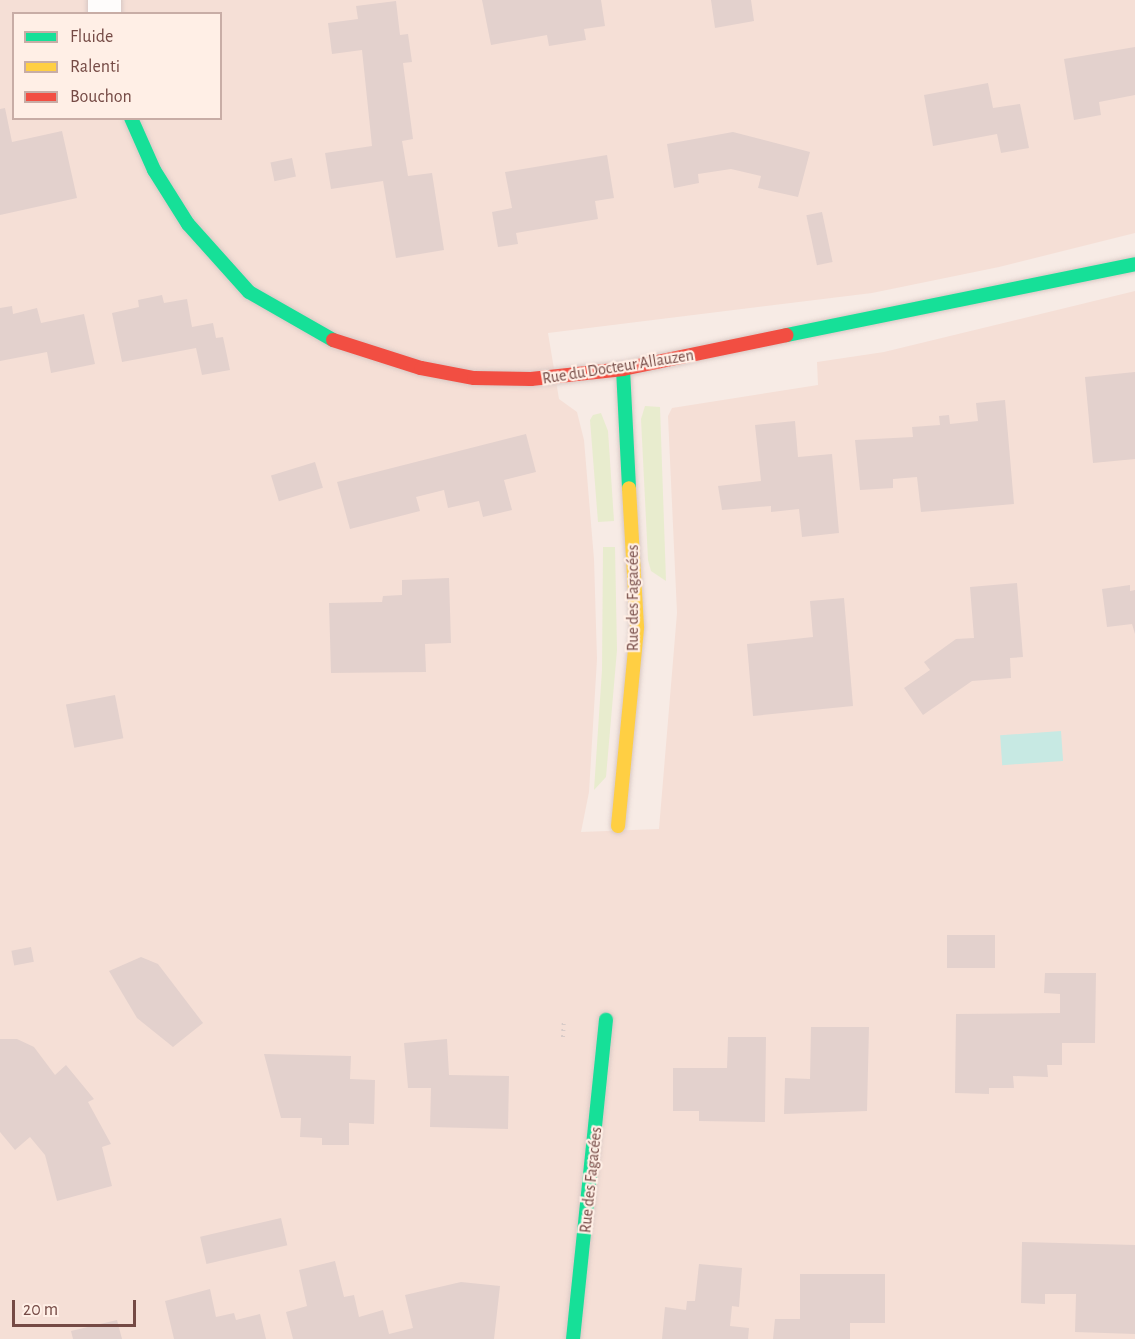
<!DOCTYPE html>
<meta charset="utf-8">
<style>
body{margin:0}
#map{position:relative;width:1135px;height:1339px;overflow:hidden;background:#f7ebe5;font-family:"Alegreya Sans",sans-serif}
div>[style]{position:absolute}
.residential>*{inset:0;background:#f5dfd6}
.green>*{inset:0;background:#e8ecce}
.water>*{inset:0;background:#c7e9e3;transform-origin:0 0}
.building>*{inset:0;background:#e3d1cd;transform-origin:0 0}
.path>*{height:4px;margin-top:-2px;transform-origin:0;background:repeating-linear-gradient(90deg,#d8cbc8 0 1.5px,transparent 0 6px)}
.roads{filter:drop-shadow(0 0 2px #d8c8c4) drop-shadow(0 0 2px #d8c8c4)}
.street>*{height:33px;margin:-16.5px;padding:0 16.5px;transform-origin:16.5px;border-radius:16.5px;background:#fefcfb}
.fast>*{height:14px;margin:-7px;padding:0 7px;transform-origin:7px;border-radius:7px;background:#16e098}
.slow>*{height:14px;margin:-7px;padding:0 7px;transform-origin:7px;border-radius:7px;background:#ffcf43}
.jam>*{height:14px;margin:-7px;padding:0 7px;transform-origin:7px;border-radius:7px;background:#f24e42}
span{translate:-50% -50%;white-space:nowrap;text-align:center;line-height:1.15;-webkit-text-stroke:4.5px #ffefe6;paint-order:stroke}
.street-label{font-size:16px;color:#754a45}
.legend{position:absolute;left:12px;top:12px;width:210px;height:108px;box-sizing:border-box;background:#ffefe6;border:2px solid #c8ada6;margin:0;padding:8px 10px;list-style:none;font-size:18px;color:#754a45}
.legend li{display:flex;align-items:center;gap:12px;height:30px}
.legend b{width:30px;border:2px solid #c8ada6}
.scale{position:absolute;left:12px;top:1300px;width:124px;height:27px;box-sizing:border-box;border:3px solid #754a45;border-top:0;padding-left:8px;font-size:18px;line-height:21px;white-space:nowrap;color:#754a45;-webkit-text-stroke:4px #ffefe6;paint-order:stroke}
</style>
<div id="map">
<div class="residential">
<i style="clip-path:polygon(evenodd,0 0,1135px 0,1135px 233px,999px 267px,872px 293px,548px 333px,559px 399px,577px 412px,584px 440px,594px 559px,597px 659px,589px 792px,581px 832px,659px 829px,677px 613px,668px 416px,672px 408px,818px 385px,817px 362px,884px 352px,1135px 291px,1135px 1339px,0 1339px,0 0,14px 14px,220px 14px,220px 118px,14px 118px,14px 14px)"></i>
</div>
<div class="green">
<i style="clip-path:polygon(645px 406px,660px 407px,666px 581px,651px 571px,648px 560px,641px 419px)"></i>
<i style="clip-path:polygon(601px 413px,608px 431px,614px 521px,598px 522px,590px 420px,593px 415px)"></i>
<i style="clip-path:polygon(603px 547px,615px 547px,617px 650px,606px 777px,594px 790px,602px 670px)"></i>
</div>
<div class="water">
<i style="left:1061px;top:731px;width:30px;height:61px;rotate:86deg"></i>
</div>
<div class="building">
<i style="clip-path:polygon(482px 0,601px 0,605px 26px,584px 29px,586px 40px,549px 46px,547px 35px,491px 45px)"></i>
<i style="clip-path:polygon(711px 0,751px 0,754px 21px,715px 28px)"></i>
<i style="clip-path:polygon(396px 1px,400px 35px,408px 34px,412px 62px,403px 63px,413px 139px,402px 141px,408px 176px,432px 173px,444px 250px,396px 258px,383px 181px,331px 189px,325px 153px,372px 146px,362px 50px,332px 54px,328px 23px,358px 19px,356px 6px)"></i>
<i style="clip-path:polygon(1135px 47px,1135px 95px,1099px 102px,1101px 115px,1074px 120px,1064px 59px)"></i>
<i style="clip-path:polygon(988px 83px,993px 108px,1020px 104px,1029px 148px,1001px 153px,997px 134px,933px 146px,924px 95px)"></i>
<i style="clip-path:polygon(5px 108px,12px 142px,62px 131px,77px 198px,0 215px,0 109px)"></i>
<i style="clip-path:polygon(733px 132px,810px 152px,798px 197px,758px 188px,761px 176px,731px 169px,698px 174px,699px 183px,674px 188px,667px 144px)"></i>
<i style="clip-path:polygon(607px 155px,614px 198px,595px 201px,598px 219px,516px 233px,518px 244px,498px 247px,492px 212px,512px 208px,505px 172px)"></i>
<i style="left:292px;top:158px;width:19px;height:22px;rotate:78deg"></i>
<i style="left:822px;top:212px;width:51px;height:16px;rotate:78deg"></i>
<i style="clip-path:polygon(162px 295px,164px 303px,187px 299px,192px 327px,213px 323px,216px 338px,223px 337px,230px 370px,202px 375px,196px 348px,122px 362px,112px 313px,139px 307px,138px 300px)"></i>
<i style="clip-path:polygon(12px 306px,13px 314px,37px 308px,41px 323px,84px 314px,95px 364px,51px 373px,47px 352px,0 361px,0 308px)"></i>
<i style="clip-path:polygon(1135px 372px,1135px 459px,1093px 463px,1085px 377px)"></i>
<i style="clip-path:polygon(1005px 400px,1014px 504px,921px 512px,917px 477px,893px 479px,893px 488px,860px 490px,855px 440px,913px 437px,912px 427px,940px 425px,939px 416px,949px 415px,950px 424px,978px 421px,976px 403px)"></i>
<i style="clip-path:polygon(795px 421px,798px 457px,832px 454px,839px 533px,802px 537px,799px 509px,771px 512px,771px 506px,722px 510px,718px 486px,761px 481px,755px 425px)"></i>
<i style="clip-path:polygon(526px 434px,536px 472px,504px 480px,512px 510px,483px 517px,479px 501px,448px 508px,444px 490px,416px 497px,420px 511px,350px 529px,337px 482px)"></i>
<i style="left:315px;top:462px;width:27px;height:46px;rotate:73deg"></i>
<i style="clip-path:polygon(449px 578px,451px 643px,425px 644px,426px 672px,331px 673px,329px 603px,382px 602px,383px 596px,402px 595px,402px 580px)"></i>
<i style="clip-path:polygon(1017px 583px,1023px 657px,1010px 658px,1011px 678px,972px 681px,923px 715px,904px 688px,930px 670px,924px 662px,956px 639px,974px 638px,970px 587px)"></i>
<i style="clip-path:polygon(1130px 585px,1130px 591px,1135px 590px,1135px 634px,1132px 624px,1107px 627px,1102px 589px)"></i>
<i style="clip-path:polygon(844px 598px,853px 706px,753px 716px,747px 644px,813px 637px,810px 601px)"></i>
<i style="left:115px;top:695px;width:44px;height:50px;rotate:79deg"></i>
<i style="left:947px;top:935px;width:48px;height:33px"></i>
<i style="left:31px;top:947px;width:15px;height:20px;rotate:79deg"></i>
<i style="clip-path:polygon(141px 957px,158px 964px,203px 1023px,173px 1047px,137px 1018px,109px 971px)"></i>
<i style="clip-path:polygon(1045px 973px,1096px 973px,1095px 1043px,1062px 1043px,1062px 1065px,1047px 1065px,1048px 1077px,1013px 1076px,1014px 1088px,989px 1088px,989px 1094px,955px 1093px,956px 1014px,1060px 1013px,1060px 994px,1044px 993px)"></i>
<i style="clip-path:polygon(811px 1027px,869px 1027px,867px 1111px,784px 1114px,785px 1078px,810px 1079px)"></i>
<i style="clip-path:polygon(728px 1037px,766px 1037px,765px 1122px,699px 1121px,699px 1111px,673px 1111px,673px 1068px,727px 1068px)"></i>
<i style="clip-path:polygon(0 1039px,17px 1039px,34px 1047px,55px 1075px,66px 1065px,94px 1099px,88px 1102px,111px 1144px,102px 1147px,112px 1186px,57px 1201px,45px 1155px,30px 1137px,15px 1150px,0 1132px)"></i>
<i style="clip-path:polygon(447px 1039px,449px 1075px,509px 1076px,508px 1129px,430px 1127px,431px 1088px,408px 1088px,404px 1043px)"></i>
<i style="clip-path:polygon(264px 1054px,351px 1056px,350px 1079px,375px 1080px,374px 1124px,349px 1123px,349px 1145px,322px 1145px,322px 1138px,300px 1137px,301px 1118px,281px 1118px)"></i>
<i style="left:281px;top:1218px;width:28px;height:83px;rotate:77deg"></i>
<i style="clip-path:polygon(1022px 1242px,1135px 1245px,1135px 1334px,1075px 1332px,1076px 1294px,1045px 1294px,1045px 1304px,1021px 1303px)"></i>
<i style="clip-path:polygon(335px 1261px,344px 1297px,354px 1295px,359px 1317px,383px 1310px,389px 1334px,413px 1328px,405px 1295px,461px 1282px,500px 1286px,494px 1339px,293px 1339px,286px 1312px,307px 1306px,299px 1270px)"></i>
<i style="clip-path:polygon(699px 1264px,742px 1268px,739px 1307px,732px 1306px,730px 1326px,749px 1328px,748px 1339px,662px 1339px,665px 1307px,686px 1310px,687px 1301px,695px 1301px)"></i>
<i style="clip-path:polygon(800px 1274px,885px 1274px,885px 1323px,850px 1323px,850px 1339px,773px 1339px,775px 1319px,800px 1319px)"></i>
<i style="clip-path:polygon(210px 1289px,216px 1317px,234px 1313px,236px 1320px,260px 1314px,266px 1339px,174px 1339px,165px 1301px)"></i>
<i style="clip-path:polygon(117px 1320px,122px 1339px,73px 1339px,71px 1331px)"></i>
</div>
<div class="path">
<i style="left:563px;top:1037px;width:17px;rotate:-87deg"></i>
</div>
<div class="roads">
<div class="street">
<i style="left:104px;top:0;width:14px;rotate:90deg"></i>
</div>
<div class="fast">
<i style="left:131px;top:118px;width:57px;rotate:66.1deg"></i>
<i style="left:154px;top:170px;width:64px;rotate:57.8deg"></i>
<i style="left:188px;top:224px;width:91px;rotate:48.1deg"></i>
<i style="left:249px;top:292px;width:97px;rotate:29.7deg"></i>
<i style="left:787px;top:335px;width:355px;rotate:-11.5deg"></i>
<i style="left:623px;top:369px;width:119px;rotate:87.1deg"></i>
<i style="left:573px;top:1339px;width:321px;rotate:-84.1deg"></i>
</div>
<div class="slow">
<i style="left:618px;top:826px;width:200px;rotate:-84.5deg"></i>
<i style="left:637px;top:627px;width:139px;rotate:-93.3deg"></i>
</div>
<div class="jam">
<i style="left:333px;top:340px;width:92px;rotate:17.7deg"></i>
<i style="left:421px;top:368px;width:54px;rotate:10.7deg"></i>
<i style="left:474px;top:378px;width:57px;rotate:1deg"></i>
<i style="left:531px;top:379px;width:93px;rotate:-6.2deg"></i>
<i style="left:623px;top:369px;width:167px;rotate:-11.7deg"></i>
</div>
</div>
<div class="street-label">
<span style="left:618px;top:367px;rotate:-9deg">Rue du Docteur Allauzen</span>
<span style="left:633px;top:598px;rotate:-90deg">Rue des Fagacées</span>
<span style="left:591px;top:1180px;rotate:-84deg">Rue des Fagacées</span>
</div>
<ul class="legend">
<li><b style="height:8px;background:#16e098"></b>Fluide</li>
<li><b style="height:8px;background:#ffcf43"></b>Ralenti</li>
<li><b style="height:8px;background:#f24e42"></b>Bouchon</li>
</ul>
<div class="scale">20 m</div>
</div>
